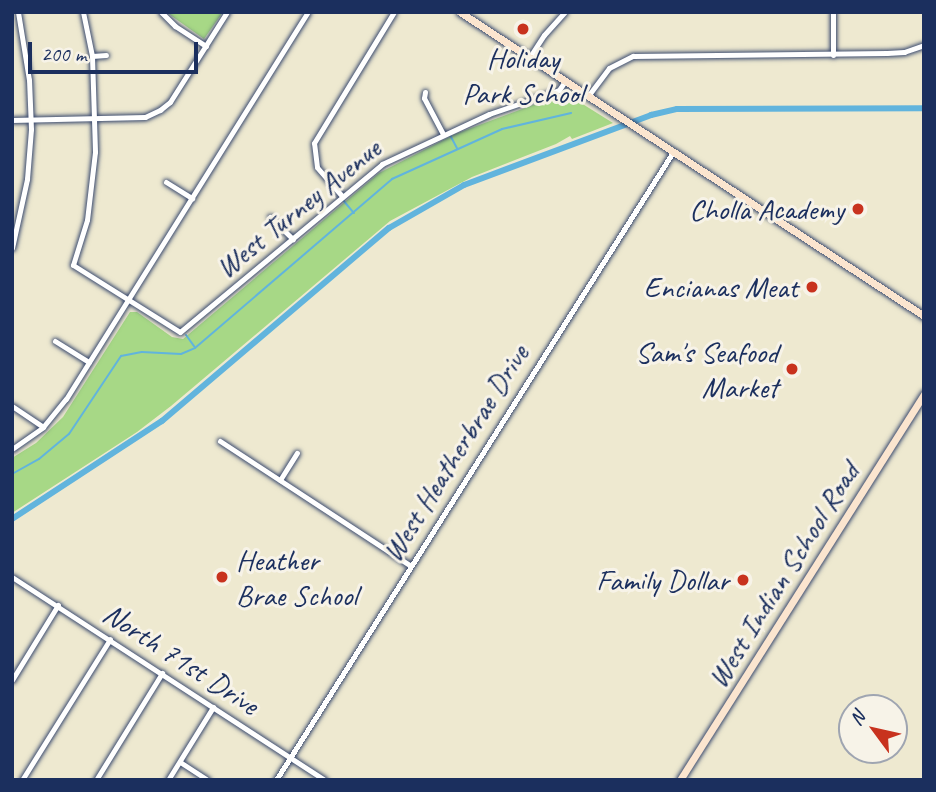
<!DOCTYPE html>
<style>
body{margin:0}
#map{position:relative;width:936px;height:792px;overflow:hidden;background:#eee9d0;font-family:Caveat,sans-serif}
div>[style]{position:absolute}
.green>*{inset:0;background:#a7d886}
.stream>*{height:2px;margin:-1px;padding:0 1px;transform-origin:1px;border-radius:1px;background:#61b4dd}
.canal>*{height:6px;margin:-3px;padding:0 3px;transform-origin:3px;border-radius:3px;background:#61b4dd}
.roads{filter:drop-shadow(0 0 2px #3b4b6f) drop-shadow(0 0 2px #3b4b6f)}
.street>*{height:5px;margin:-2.5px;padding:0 2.5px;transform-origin:2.5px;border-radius:2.5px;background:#fff}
.secondary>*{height:7px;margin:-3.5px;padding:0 3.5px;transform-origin:3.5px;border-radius:3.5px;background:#fbe5cf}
.dots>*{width:19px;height:19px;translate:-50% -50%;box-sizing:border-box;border:4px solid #f7f3e8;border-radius:50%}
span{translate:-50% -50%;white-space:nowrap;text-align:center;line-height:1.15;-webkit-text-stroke:6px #f7f3e8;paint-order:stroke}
.poi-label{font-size:30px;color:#1b2f5e}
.right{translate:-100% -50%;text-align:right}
.left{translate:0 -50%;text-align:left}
.street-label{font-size:30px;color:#1b2f5e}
.frame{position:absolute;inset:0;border:14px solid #1b2f5e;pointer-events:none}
.north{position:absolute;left:838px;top:694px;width:70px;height:70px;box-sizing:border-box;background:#f7f3e8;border:2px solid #9fa5b1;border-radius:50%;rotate:303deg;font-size:19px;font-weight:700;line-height:28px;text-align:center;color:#1b2f5e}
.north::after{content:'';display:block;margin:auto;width:24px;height:32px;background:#c8321e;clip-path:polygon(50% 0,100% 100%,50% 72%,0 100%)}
.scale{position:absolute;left:28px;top:42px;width:170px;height:32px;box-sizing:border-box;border:4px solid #1b2f5e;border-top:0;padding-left:9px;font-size:21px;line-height:24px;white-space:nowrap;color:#1b2f5e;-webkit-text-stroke:5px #f7f3e8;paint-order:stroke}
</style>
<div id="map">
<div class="green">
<i style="clip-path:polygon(166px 12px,223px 12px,204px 39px)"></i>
<i style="clip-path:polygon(565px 93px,613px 123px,572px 139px,570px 136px,556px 144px,472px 177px,390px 221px,171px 406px,137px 432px,12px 513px,12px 458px,36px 443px,63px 417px,130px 312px,137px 312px,172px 337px,183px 339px,379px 173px,455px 134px)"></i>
</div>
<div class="stream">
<i style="left:450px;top:135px;width:15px;rotate:62deg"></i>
<i style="left:343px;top:200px;width:17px;rotate:50deg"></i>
<i style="left:186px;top:335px;width:14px;rotate:54deg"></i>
<i style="left:12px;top:474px;width:31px;rotate:-29deg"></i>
<i style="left:39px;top:459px;width:39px;rotate:-40deg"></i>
<i style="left:69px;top:434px;width:94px;rotate:-56.3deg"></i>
<i style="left:121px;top:356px;width:21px;rotate:-11deg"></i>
<i style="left:142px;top:352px;width:39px;rotate:3deg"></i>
<i style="left:181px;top:354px;width:15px;rotate:-23deg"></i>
<i style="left:195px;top:348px;width:260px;rotate:-40.6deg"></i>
<i style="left:392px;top:179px;width:121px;rotate:-24.4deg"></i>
<i style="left:502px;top:129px;width:71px;rotate:-13.1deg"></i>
</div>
<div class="canal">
<i style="left:12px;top:519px;width:179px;rotate:-33.2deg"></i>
<i style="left:162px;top:421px;width:298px;rotate:-40.4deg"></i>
<i style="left:389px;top:228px;width:86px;rotate:-29.8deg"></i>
<i style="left:464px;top:185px;width:200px;rotate:-20.5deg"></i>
<i style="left:651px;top:115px;width:27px;rotate:-13deg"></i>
<i style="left:677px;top:109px;width:247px;rotate:-0.2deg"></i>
</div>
<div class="roads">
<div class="street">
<i style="left:83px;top:12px;width:45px;rotate:78.4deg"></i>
<i style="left:92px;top:56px;width:96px;rotate:88.2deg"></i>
<i style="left:95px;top:152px;width:68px;rotate:96.7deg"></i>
<i style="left:87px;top:220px;width:47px;rotate:107.3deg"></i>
<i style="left:73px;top:265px;width:126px;rotate:32.1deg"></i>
<i style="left:180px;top:332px;width:263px;rotate:-39.7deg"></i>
<i style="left:382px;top:164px;width:118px;rotate:-25deg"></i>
<i style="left:489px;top:114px;width:74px;rotate:-18.9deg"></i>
<i style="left:559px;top:90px;width:11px;rotate:-56deg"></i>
<i style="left:161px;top:12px;width:20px;rotate:45deg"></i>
<i style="left:175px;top:26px;width:37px;rotate:33deg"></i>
<i style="left:833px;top:55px;width:43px;rotate:-90deg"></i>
<i style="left:92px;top:56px;width:14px;rotate:-4deg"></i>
<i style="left:529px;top:58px;width:27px;rotate:-57deg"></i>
<i style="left:544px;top:35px;width:31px;rotate:-48deg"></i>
<i style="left:425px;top:92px;width:6px;rotate:99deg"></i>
<i style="left:424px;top:98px;width:41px;rotate:62.2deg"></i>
<i style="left:588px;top:96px;width:35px;rotate:-53deg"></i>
<i style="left:609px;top:68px;width:27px;rotate:-27deg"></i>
<i style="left:633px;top:56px;width:254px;rotate:-0.7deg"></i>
<i style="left:887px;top:53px;width:17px;rotate:-3deg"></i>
<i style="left:904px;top:52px;width:21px;rotate:-19deg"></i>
<i style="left:12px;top:120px;width:133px;rotate:-1.3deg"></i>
<i style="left:145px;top:117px;width:17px;rotate:-25deg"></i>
<i style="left:160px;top:110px;width:13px;rotate:-39deg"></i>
<i style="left:170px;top:102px;width:107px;rotate:-57.7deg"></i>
<i style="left:166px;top:182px;width:31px;rotate:32deg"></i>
<i style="left:342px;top:196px;width:38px;rotate:-131deg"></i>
<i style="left:317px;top:167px;width:24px;rotate:-97deg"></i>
<i style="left:314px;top:143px;width:153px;rotate:-58.6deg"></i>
<i style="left:270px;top:217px;width:32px;rotate:44deg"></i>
<i style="left:12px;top:248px;width:71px;rotate:-77.7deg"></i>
<i style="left:27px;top:179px;width:50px;rotate:-85.4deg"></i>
<i style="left:31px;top:129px;width:49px;rotate:-92.3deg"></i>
<i style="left:29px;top:80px;width:69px;rotate:-99.2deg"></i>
<i style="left:55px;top:341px;width:40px;rotate:32deg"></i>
<i style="left:12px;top:406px;width:37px;rotate:34deg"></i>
<i style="left:220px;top:441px;width:228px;rotate:33.2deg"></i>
<i style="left:12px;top:449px;width:38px;rotate:-35deg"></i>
<i style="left:43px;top:427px;width:36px;rotate:-51deg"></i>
<i style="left:66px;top:399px;width:456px;rotate:-58deg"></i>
<i style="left:280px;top:480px;width:32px;rotate:-58deg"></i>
<i style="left:12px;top:577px;width:373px;rotate:33deg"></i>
<i style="left:12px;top:680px;width:88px;rotate:-58.5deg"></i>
<i style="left:180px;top:762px;width:33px;rotate:33deg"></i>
<i style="left:22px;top:780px;width:166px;rotate:-58deg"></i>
<i style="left:96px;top:780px;width:126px;rotate:-58.3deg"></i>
<i style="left:168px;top:780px;width:86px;rotate:-58.3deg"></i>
<i style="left:276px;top:780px;width:743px;rotate:-57.7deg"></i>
</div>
<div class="secondary">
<i style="left:460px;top:12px;width:555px;rotate:33.23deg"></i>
<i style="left:680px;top:780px;width:457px;rotate:-57.7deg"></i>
</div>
</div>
<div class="dots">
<i style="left:523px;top:29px;background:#c8321e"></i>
<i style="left:858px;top:209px;background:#c8321e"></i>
<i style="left:812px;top:287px;background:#c8321e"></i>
<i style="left:792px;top:369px;background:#c8321e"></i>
<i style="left:222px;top:577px;background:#c8321e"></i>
<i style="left:743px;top:580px;background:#c8321e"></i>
</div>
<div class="poi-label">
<span style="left:523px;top:75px">Holiday<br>Park School</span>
<span class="right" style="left:844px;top:209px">Cholla Academy</span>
<span class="right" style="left:798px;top:287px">Encianas Meat</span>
<span class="right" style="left:778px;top:369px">Sam's Seafood<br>Market</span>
<span class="left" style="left:236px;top:577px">Heather<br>Brae School</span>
<span class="right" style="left:729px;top:580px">Family Dollar</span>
</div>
<div class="street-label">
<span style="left:298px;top:208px;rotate:-39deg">West Turney Avenue</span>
<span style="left:455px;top:453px;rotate:-58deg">West Heatherbrae Drive</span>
<span style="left:783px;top:575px;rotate:-58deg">West Indian School Road</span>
<span style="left:181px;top:659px;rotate:33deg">North 71st Drive</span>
</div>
<div class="frame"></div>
<div class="north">N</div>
<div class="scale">200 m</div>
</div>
